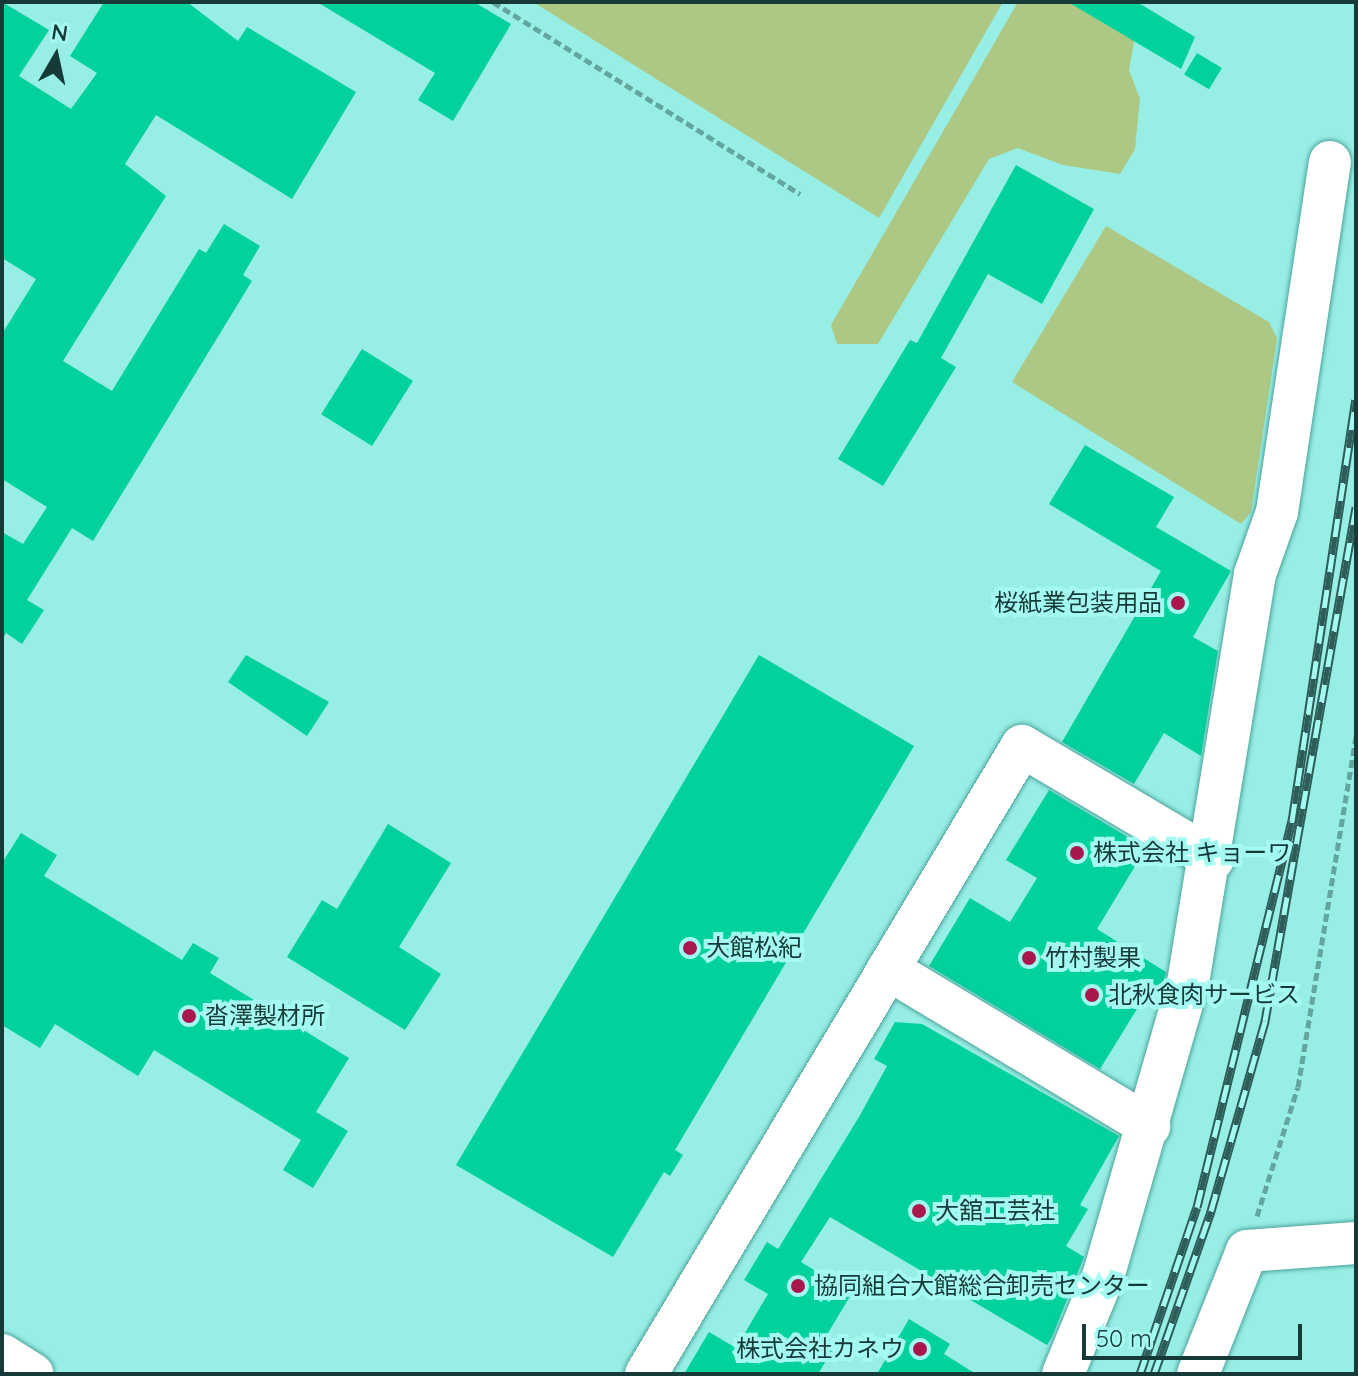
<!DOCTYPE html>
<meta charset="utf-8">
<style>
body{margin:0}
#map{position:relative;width:1358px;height:1376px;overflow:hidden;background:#97eee4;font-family:Quicksand,"Noto Sans JP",sans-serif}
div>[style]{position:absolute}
.green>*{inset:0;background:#acc884}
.building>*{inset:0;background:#00d19d;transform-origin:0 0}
.path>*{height:5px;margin-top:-2.5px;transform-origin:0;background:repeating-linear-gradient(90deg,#63a69e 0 8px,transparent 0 12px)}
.roads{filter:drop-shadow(0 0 2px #4ca39b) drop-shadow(0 0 2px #4ca39b)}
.minor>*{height:42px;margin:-21px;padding:0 21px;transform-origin:21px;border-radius:21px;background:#fff}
.rail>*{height:9px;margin-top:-4.5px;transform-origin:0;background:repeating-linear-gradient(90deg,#a4fbf1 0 18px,#2e5d59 0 36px);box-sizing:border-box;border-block:2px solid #2e5d59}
.dots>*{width:22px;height:22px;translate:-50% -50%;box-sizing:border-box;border:4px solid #a4fbf1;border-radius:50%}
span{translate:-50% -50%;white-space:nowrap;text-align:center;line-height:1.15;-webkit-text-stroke:8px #a4fbf1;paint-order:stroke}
.poi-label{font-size:24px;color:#153a37}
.right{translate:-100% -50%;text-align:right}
.left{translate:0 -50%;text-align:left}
.frame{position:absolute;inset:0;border:4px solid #153a37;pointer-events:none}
.north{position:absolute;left:16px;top:16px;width:80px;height:80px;-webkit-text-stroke:6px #a4fbf1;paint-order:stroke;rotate:9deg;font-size:22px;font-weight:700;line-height:32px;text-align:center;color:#153a37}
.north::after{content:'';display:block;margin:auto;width:28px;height:36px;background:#153a37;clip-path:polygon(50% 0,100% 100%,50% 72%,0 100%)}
.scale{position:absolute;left:1082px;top:1324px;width:220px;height:36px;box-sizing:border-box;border:4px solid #153a37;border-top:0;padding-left:10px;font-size:24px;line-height:28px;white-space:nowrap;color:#153a37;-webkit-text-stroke:6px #a4fbf1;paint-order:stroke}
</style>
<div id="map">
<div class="green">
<i style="clip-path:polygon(533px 2px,1003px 2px,879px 218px)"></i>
<i style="clip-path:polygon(1018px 2px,1141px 2px,1129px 70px,1140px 99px,1135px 149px,1120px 174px,1063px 165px,1018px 148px,989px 159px,878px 344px,837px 344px,831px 325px)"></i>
<i style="clip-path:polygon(1106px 226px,1269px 322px,1277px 338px,1251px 512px,1241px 524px,1012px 382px)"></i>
</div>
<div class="building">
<i style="clip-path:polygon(2px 2px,49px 30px,19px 76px,71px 109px,97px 73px,70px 56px,104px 2px,187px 2px,238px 41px,247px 27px,356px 92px,292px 199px,156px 115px,125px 164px,166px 196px,63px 361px,112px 391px,199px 249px,206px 253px,224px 224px,260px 246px,243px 275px,252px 281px,93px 541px,72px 528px,27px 600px,44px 610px,22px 644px,6px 633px,2px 640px,2px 532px,23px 544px,47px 507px,2px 479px,2px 334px,36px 279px,2px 258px)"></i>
<i style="clip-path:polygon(317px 2px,474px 2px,511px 24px,453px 121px,418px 100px,435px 73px)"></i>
<i style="clip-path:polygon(1068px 2px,1137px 2px,1195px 37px,1181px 69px)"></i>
<i style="left:1197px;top:53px;width:29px;height:25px;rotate:31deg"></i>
<i style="clip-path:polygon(1016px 165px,1094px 209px,1042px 304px,988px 274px,941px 358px,956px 367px,883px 486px,838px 459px,910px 340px,917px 343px)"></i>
<i style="left:362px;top:349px;width:60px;height:77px;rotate:32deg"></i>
<i style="clip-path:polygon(1085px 445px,1174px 497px,1156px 527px,1231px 571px,1193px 637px,1218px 651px,1201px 756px,1164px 733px,1134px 784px,1062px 742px,1161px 571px,1049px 504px)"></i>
<i style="clip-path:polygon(246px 655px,329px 702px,307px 736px,228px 682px)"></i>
<i style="clip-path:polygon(759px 655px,914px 746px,675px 1150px,683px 1155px,670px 1176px,664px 1172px,613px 1257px,456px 1165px)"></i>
<i style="clip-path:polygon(1049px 790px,1146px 848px,1097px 929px,1166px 972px,1165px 978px,1160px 995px,1150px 988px,1100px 1069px,929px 966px,970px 898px,1010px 922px,1037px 878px,1006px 860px)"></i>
<i style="clip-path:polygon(388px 824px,451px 863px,399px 947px,441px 974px,405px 1030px,287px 957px,322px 900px,337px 909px)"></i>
<i style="clip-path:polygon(21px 833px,57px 855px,44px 876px,182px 960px,193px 943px,219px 958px,210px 973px,349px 1058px,316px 1112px,348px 1131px,313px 1188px,283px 1170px,301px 1140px,154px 1050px,138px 1076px,55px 1024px,40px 1048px,2px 1025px,2px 863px)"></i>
<i style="clip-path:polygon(895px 1022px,922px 1024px,1119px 1136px,1080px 1205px,1088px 1209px,1066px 1246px,1084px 1257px,1052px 1337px,1047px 1345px,830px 1217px,801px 1262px,852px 1293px,825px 1338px,836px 1344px,818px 1374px,684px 1374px,709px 1332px,736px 1348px,768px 1294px,744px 1280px,767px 1242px,778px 1249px,859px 1117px,887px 1066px,874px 1059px)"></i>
<i style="clip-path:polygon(909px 1319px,950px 1344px,944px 1354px,976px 1374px,877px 1374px)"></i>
</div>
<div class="path">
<i style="left:493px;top:2px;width:362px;rotate:32deg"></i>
<i style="left:1257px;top:1216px;width:135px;rotate:-72.4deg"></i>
<i style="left:1298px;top:1087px;width:356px;rotate:-80.6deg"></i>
</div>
<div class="roads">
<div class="minor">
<i style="left:888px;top:969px;width:305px;rotate:31deg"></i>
<i style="left:2px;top:1355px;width:36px;rotate:32deg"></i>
<i style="left:646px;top:1374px;width:732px;rotate:-59.09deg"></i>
<i style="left:1022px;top:746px;width:222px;rotate:30.6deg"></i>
<i style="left:1063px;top:1374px;width:105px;rotate:-67.6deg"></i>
<i style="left:1103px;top:1277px;width:306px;rotate:-73.9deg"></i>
<i style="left:1188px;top:983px;width:414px;rotate:-80.7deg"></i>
<i style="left:1255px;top:574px;width:66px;rotate:-70.5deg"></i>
<i style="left:1277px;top:512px;width:354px;rotate:-81.4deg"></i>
<i style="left:1198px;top:1374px;width:132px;rotate:-68.3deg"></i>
<i style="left:1247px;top:1251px;width:109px;rotate:-4.2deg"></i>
</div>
</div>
<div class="rail">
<i style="left:1140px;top:1374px;width:176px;rotate:-71.2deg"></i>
<i style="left:1197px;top:1207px;width:398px;rotate:-76.2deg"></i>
<i style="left:1292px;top:821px;width:426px;rotate:-81.4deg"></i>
<i style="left:1154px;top:1374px;width:173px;rotate:-70.7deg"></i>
<i style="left:1211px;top:1211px;width:198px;rotate:-74.1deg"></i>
<i style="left:1265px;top:1021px;width:522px;rotate:-79.96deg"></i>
</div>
<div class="dots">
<i style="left:1178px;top:603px;background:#aa174d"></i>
<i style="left:1077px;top:853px;background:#aa174d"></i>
<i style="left:690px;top:948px;background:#aa174d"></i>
<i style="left:1029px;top:958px;background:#aa174d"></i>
<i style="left:1092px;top:995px;background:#aa174d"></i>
<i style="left:189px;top:1016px;background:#aa174d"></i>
<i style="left:919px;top:1211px;background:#aa174d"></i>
<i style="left:798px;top:1286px;background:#aa174d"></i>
<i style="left:920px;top:1349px;background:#aa174d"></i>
</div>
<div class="poi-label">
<span class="right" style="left:1162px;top:603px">桜紙業包装用品</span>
<span class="left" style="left:1093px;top:853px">株式会社 キョーワ</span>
<span class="left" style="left:706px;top:948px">大館松紀</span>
<span class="left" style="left:1045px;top:958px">竹村製果</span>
<span class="left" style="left:1108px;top:995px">北秋食肉サービス</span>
<span class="left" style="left:205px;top:1016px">沓澤製材所</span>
<span class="left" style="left:935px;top:1211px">大舘工芸社</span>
<span class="left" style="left:814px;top:1286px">協同組合大館総合卸売センター</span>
<span class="right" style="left:904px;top:1349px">株式会社カネウ</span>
</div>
<div class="frame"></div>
<div class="north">N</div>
<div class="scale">50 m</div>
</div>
